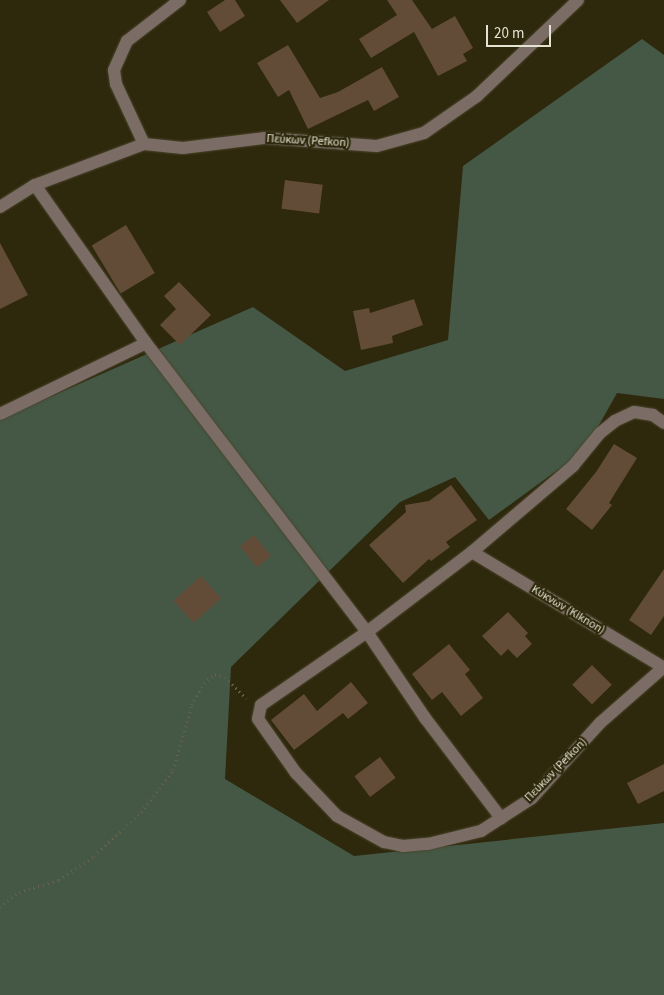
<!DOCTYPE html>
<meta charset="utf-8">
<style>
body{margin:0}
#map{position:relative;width:664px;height:995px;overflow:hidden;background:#2e280c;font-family:"Source Sans 3",sans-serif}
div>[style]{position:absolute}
.forest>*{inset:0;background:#445845}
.building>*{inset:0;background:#624c37;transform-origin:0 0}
.path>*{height:3px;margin-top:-1.5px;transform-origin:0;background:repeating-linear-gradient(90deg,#676249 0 1px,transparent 0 5px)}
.roads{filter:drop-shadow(0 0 1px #4b462c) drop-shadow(0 0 1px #4b462c)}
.minor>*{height:12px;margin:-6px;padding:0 6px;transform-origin:6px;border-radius:6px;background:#7b6d66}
span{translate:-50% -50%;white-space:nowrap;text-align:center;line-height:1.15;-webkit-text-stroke:4.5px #2e280c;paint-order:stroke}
.street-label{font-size:12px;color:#e4e2d1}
.scale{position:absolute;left:486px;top:25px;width:65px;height:22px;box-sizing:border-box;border:2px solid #e4e2d1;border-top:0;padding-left:6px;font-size:15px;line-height:18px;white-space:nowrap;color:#e4e2d1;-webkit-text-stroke:4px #2e280c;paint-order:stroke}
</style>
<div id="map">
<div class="forest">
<i style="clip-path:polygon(642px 39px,664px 55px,664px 399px,617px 393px,585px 450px,489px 520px,455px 477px,400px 502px,231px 667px,225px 779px,354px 856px,664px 823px,664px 995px,0 995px,0 419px,253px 307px,345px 371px,448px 340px,463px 166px)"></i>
</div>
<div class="building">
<i style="clip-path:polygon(225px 0,235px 0,245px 16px,220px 32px,207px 12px)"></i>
<i style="clip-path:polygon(280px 0,329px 0,297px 23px)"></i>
<i style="clip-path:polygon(387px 0,412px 0,432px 29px,455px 16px,473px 48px,463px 54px,467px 61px,438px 76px,414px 32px,371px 58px,359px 39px,397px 15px)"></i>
<i style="clip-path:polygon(288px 45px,320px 98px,338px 92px,382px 67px,399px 97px,374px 111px,368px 100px,308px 129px,289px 90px,278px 97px,257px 63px)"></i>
<i style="left:285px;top:180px;width:38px;height:29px;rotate:7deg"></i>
<i style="left:126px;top:225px;width:56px;height:40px;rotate:59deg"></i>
<i style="clip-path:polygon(0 243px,28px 295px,0 309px)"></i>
<i style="clip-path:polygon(179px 282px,211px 315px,180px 345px,160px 325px,176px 309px,164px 296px)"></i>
<i style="clip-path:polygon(414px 299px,423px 325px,392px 336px,393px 343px,361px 350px,353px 311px,369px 308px,370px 313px)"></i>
<i style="clip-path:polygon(614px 444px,637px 458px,609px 503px,612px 505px,592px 530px,566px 509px,596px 472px)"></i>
<i style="clip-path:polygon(451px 485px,477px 520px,446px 542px,450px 547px,431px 561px,429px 559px,403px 583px,369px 545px,406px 512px,405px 505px,429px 501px)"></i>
<i style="left:254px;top:535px;width:27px;height:18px;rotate:51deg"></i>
<i style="clip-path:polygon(664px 569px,664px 616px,651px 635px,629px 620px)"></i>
<i style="left:201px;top:576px;width:30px;height:37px;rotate:48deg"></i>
<i style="clip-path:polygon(508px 612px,528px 633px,525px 636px,532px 644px,517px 658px,508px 649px,501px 656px,482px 636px)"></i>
<i style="clip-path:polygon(449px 644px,470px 670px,465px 674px,483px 698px,461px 716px,442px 692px,432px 700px,412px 674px)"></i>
<i style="left:592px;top:665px;width:28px;height:28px;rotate:45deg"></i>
<i style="clip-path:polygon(351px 682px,368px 703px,348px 719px,343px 713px,294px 750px,271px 720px,304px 694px,317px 711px)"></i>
<i style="left:380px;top:757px;width:26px;height:32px;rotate:53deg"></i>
<i style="clip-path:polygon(664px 764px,664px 791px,638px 804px,627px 783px)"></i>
</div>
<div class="path">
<i style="left:0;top:907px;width:24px;rotate:-38deg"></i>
<i style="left:19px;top:892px;width:42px;rotate:-16.7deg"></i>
<i style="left:59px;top:880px;width:42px;rotate:-34.4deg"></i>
<i style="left:94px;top:856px;width:64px;rotate:-43.1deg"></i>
<i style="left:141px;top:812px;width:53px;rotate:-52.7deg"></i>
<i style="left:173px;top:770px;width:68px;rotate:-73.7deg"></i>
<i style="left:192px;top:705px;width:25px;rotate:-61deg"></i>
<i style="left:204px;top:683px;width:14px;rotate:-39deg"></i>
<i style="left:215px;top:674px;width:10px;rotate:17deg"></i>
<i style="left:225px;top:677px;width:30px;rotate:45deg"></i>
</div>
<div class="roads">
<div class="minor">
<i style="left:144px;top:144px;width:66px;rotate:-115deg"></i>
<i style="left:116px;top:84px;width:14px;rotate:-98deg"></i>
<i style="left:114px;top:70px;width:32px;rotate:-66deg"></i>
<i style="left:127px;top:41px;width:67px;rotate:-37.7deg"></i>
<i style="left:35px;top:185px;width:193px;rotate:54.9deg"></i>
<i style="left:146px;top:343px;width:364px;rotate:52.6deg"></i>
<i style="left:367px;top:632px;width:104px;rotate:56deg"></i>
<i style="left:425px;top:718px;width:126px;rotate:52.8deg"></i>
<i style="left:0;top:207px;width:41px;rotate:-32.2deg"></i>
<i style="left:35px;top:185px;width:116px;rotate:-20.6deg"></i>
<i style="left:144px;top:144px;width:39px;rotate:6deg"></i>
<i style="left:183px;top:148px;width:83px;rotate:-7deg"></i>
<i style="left:265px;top:138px;width:112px;rotate:4.1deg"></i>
<i style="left:377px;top:146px;width:49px;rotate:-15.5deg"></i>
<i style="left:424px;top:133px;width:65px;rotate:-34.9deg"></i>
<i style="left:477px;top:96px;width:139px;rotate:-43.5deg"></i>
<i style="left:0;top:414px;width:162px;rotate:-25.9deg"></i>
<i style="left:664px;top:423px;width:14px;rotate:-144deg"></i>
<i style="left:653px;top:415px;width:19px;rotate:-171deg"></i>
<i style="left:634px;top:412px;width:21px;rotate:155deg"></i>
<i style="left:615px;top:421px;width:19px;rotate:141deg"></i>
<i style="left:600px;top:433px;width:43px;rotate:129.3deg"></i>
<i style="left:573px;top:466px;width:133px;rotate:139.6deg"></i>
<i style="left:472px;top:552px;width:132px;rotate:142.7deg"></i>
<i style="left:367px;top:632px;width:129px;rotate:145.4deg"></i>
<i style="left:261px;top:705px;width:14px;rotate:102deg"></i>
<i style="left:258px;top:719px;width:66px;rotate:54.9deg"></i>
<i style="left:296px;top:773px;width:59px;rotate:46.4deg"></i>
<i style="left:337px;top:816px;width:54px;rotate:29deg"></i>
<i style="left:384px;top:842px;width:19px;rotate:12deg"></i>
<i style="left:403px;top:846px;width:25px;rotate:-5deg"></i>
<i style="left:428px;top:844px;width:55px;rotate:-13.8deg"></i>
<i style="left:481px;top:831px;width:61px;rotate:-32.9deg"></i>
<i style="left:532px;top:798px;width:101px;rotate:-47.8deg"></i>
<i style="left:600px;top:723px;width:85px;rotate:-41.2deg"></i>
<i style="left:472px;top:552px;width:224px;rotate:31.1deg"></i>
</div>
</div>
<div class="street-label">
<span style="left:308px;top:141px;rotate:3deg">Πεύκων (Pefkon)</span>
<span style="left:568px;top:610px;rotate:31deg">Κύκνων (Kiknon)</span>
<span style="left:556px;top:770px;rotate:-46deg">Πεύκων (Pefkon)</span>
</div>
<div class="scale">20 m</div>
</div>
